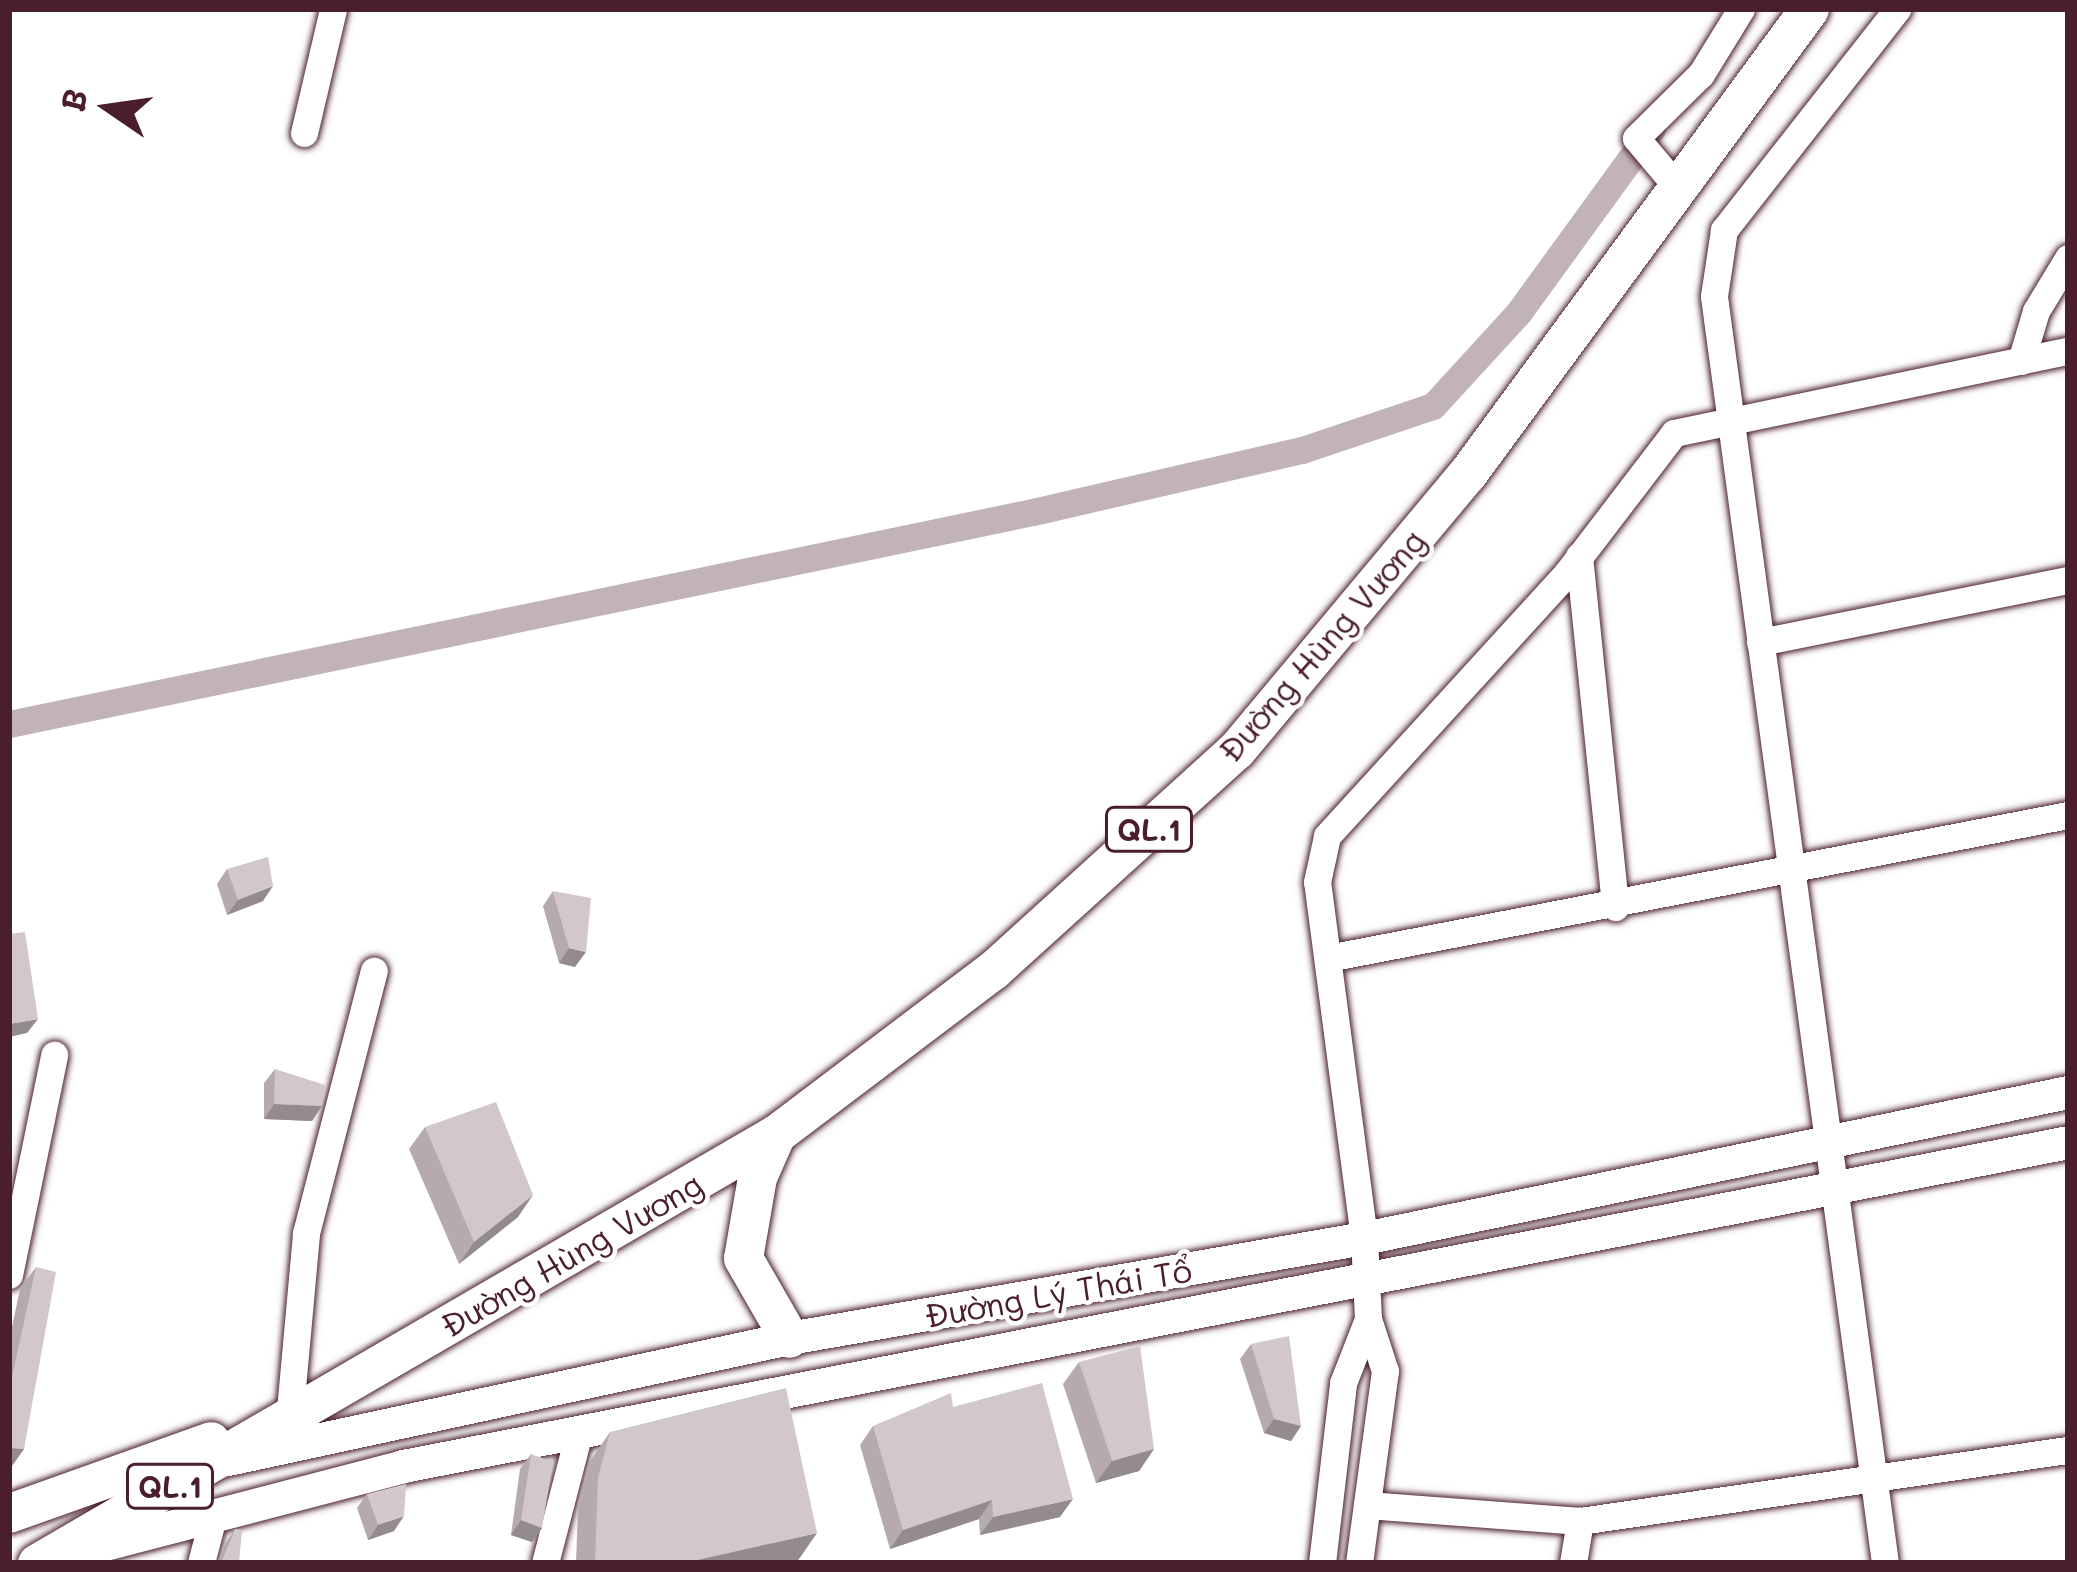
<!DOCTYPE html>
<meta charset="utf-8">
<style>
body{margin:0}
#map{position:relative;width:2077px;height:1572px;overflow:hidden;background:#fff;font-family:Mali,sans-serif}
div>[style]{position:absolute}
.canal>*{height:27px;margin:-13.5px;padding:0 13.5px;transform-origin:13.5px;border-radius:13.5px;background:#c1b3b6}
.roads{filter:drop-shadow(0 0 3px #4a1f2b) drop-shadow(0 0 3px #4a1f2b)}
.minor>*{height:27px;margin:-13.5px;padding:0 13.5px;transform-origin:13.5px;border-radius:13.5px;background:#fff}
.major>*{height:33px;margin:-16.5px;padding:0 16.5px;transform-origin:16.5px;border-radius:16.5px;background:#fff}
.highway>*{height:39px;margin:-19.5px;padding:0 19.5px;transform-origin:19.5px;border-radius:19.5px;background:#fff}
.wall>*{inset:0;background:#b5abaf}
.shaded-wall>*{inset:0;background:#938b8e}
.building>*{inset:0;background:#d2c7cb}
span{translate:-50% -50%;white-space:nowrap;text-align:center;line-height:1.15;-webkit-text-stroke:9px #fff;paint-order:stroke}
.shield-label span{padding:3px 9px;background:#fff;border:3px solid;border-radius:9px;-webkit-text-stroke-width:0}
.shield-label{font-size:30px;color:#4a1f2b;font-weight:700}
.street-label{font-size:33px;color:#4a1f2b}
.frame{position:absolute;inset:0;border:12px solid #4a1f2b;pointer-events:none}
.north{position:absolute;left:48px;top:48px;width:120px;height:120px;-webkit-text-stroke:9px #fff;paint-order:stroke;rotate:283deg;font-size:33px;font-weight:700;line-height:48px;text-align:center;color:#4a1f2b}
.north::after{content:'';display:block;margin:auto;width:42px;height:54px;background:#4a1f2b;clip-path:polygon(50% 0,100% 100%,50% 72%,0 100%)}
</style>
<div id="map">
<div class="canal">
<i style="left:9px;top:724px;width:1046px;rotate:-11.7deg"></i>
<i style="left:1033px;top:512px;width:276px;rotate:-13deg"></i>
<i style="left:1302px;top:450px;width:138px;rotate:-18.6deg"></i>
<i style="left:1433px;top:406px;width:127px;rotate:-47.5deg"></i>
<i style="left:1519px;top:312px;width:226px;rotate:-54deg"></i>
</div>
<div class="roads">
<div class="minor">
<i style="left:304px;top:133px;width:127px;rotate:-76.8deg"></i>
<i style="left:1678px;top:188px;width:65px;rotate:-130deg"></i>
<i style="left:1636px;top:138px;width:91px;rotate:-44.6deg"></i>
<i style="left:1701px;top:74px;width:76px;rotate:-58.4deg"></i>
<i style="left:2021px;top:361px;width:52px;rotate:-73.3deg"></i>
<i style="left:2036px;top:311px;width:62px;rotate:-58.9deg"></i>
<i style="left:1579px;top:556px;width:353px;rotate:84.1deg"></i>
<i style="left:1760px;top:642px;width:314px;rotate:-11.4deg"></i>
<i style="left:1328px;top:958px;width:754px;rotate:-10.94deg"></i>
<i style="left:9px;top:1275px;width:225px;rotate:-78.4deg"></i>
<i style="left:290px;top:1410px;width:178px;rotate:-84.8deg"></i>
<i style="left:306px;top:1233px;width:271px;rotate:-75.5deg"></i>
<i style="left:1367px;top:1505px;width:214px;rotate:4.3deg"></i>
<i style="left:1580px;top:1521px;width:493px;rotate:-8.3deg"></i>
<i style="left:201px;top:1563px;width:52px;rotate:-75.4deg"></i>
<i style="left:545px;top:1563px;width:131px;rotate:-75.4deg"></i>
<i style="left:1322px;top:1563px;width:181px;rotate:-83.3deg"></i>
<i style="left:1343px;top:1383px;width:69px;rotate:-68.7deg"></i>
<i style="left:1359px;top:1563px;width:194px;rotate:-82.3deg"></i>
<i style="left:1385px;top:1371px;width:55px;rotate:-108.1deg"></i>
<i style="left:1368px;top:1319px;width:81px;rotate:-92.8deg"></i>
<i style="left:1364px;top:1238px;width:359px;rotate:-97.5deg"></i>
<i style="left:1317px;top:882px;width:47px;rotate:-77.7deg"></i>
<i style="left:1327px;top:836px;width:356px;rotate:-47.6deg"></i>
<i style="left:1567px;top:573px;width:176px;rotate:-52.6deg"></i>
<i style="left:1674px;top:433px;width:402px;rotate:-11.8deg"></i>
<i style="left:1573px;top:1563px;width:43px;rotate:-80.5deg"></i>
<i style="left:1885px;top:1563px;width:1278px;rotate:-97.69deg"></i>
<i style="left:1714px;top:296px;width:67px;rotate:-81.4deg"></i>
<i style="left:1724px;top:230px;width:281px;rotate:-51.9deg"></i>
</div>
<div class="major">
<i style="left:228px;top:1459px;width:574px;rotate:-12.17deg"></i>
<i style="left:789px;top:1338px;width:584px;rotate:-9.87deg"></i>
<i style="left:1364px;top:1238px;width:719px;rotate:-11.72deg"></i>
<i style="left:74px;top:1552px;width:340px;rotate:-14.6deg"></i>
<i style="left:403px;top:1466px;width:1696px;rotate:-11.01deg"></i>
</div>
<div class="highway">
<i style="left:776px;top:1134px;width:47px;rotate:113.8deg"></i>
<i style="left:757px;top:1177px;width:82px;rotate:99.8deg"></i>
<i style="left:743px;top:1258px;width:92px;rotate:60.1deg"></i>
<i style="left:9px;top:1513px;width:214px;rotate:-19.6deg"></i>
<i style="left:37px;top:1563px;width:854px;rotate:-30.14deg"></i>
<i style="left:776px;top:1134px;width:272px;rotate:-37.1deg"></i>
<i style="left:993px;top:970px;width:328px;rotate:-42.2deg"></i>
<i style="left:1236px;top:750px;width:360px;rotate:-50.1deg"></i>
<i style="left:1467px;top:474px;width:577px;rotate:-53.67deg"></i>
</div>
</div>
<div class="wall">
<i style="clip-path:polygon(227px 869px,263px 901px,227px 915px,217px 884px)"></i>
<i style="clip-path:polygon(553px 891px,575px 967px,559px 963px,543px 906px)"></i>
<i style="clip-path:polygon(275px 1069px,322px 1106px,312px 1121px,264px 1119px,264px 1083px)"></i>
<i style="clip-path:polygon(425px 1127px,518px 1217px,459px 1264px,409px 1149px)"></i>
<i style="clip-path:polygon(36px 1267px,24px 1449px,9px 1470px,9px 1341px,20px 1289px)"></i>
<i style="clip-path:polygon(1251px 1344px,1301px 1426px,1291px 1441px,1264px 1433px,1240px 1359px)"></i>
<i style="clip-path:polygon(1079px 1362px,1154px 1449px,1139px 1471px,1096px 1483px,1063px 1384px)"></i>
<i style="clip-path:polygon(953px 1407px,1060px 1517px,980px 1535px,979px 1519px,890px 1549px,860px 1445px,873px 1426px)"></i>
<i style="clip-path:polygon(610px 1432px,797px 1562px,576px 1563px,578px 1507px,590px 1461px)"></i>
<i style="clip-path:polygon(531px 1454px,542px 1528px,532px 1542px,511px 1535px,520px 1469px)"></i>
<i style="clip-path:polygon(367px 1494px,394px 1531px,368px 1540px,357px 1508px)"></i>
<i style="clip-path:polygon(235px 1529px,239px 1563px,217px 1563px,225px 1544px)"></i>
</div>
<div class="shaded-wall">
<i style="clip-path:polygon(273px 886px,263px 901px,227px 915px,238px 900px)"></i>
<i style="clip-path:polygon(569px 948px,586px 952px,575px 967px,559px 963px)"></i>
<i style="clip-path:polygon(38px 1019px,27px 1033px,9px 1037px,9px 1024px)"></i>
<i style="clip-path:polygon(274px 1104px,322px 1106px,312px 1121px,264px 1119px)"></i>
<i style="clip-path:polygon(533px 1195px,518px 1217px,459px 1264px,474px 1242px)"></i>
<i style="clip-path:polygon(1274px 1419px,1301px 1426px,1291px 1441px,1264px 1433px)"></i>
<i style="clip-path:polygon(9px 1448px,24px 1449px,9px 1470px)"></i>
<i style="clip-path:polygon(1154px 1449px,1139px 1471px,1096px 1483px,1112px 1461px)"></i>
<i style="clip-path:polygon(1073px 1499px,1060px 1517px,980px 1535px,993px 1517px)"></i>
<i style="clip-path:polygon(992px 1500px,979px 1519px,890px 1549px,903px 1530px)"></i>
<i style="clip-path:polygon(404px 1516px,394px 1531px,368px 1540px,378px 1525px)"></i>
<i style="clip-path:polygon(521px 1520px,542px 1528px,532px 1542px,511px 1535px)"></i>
<i style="clip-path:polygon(817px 1533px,797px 1562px,684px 1563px)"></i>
</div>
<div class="building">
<i style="clip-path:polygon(268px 857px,273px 886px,238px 900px,227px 869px)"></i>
<i style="clip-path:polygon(553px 891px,591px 898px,586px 952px,569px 948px)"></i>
<i style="clip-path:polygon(25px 932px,38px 1019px,9px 1024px,9px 934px)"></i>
<i style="clip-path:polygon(275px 1069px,325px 1085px,322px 1106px,274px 1104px)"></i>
<i style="clip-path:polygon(496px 1102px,533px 1195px,474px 1242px,425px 1127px)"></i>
<i style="clip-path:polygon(36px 1267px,56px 1272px,24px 1449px,9px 1448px,9px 1391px)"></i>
<i style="clip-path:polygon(1289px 1336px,1301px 1426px,1274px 1419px,1251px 1344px)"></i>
<i style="clip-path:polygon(1140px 1346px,1154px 1449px,1112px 1461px,1079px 1362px)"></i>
<i style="clip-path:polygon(1042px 1383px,1073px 1499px,993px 1517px,992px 1500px,903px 1530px,873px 1426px,951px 1393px,953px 1407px)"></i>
<i style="clip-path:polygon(786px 1388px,817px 1533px,684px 1563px,595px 1563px,598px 1478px,610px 1432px)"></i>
<i style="clip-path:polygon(531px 1454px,553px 1462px,542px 1528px,521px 1520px)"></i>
<i style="clip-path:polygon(406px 1484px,404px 1516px,378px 1525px,367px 1494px)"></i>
<i style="clip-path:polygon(235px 1529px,242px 1530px,239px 1563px,221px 1563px)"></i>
</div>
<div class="shield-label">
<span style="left:1149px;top:829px">QL.1</span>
<span style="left:170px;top:1486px">QL.1</span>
</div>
<div class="street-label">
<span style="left:1321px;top:645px;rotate:-49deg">Đường Hùng Vương</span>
<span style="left:571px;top:1254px;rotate:-30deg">Đường Hùng Vương</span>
<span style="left:1058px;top:1292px;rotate:-10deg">Đường Lý Thái Tổ</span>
</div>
<div class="frame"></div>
<div class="north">B</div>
</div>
